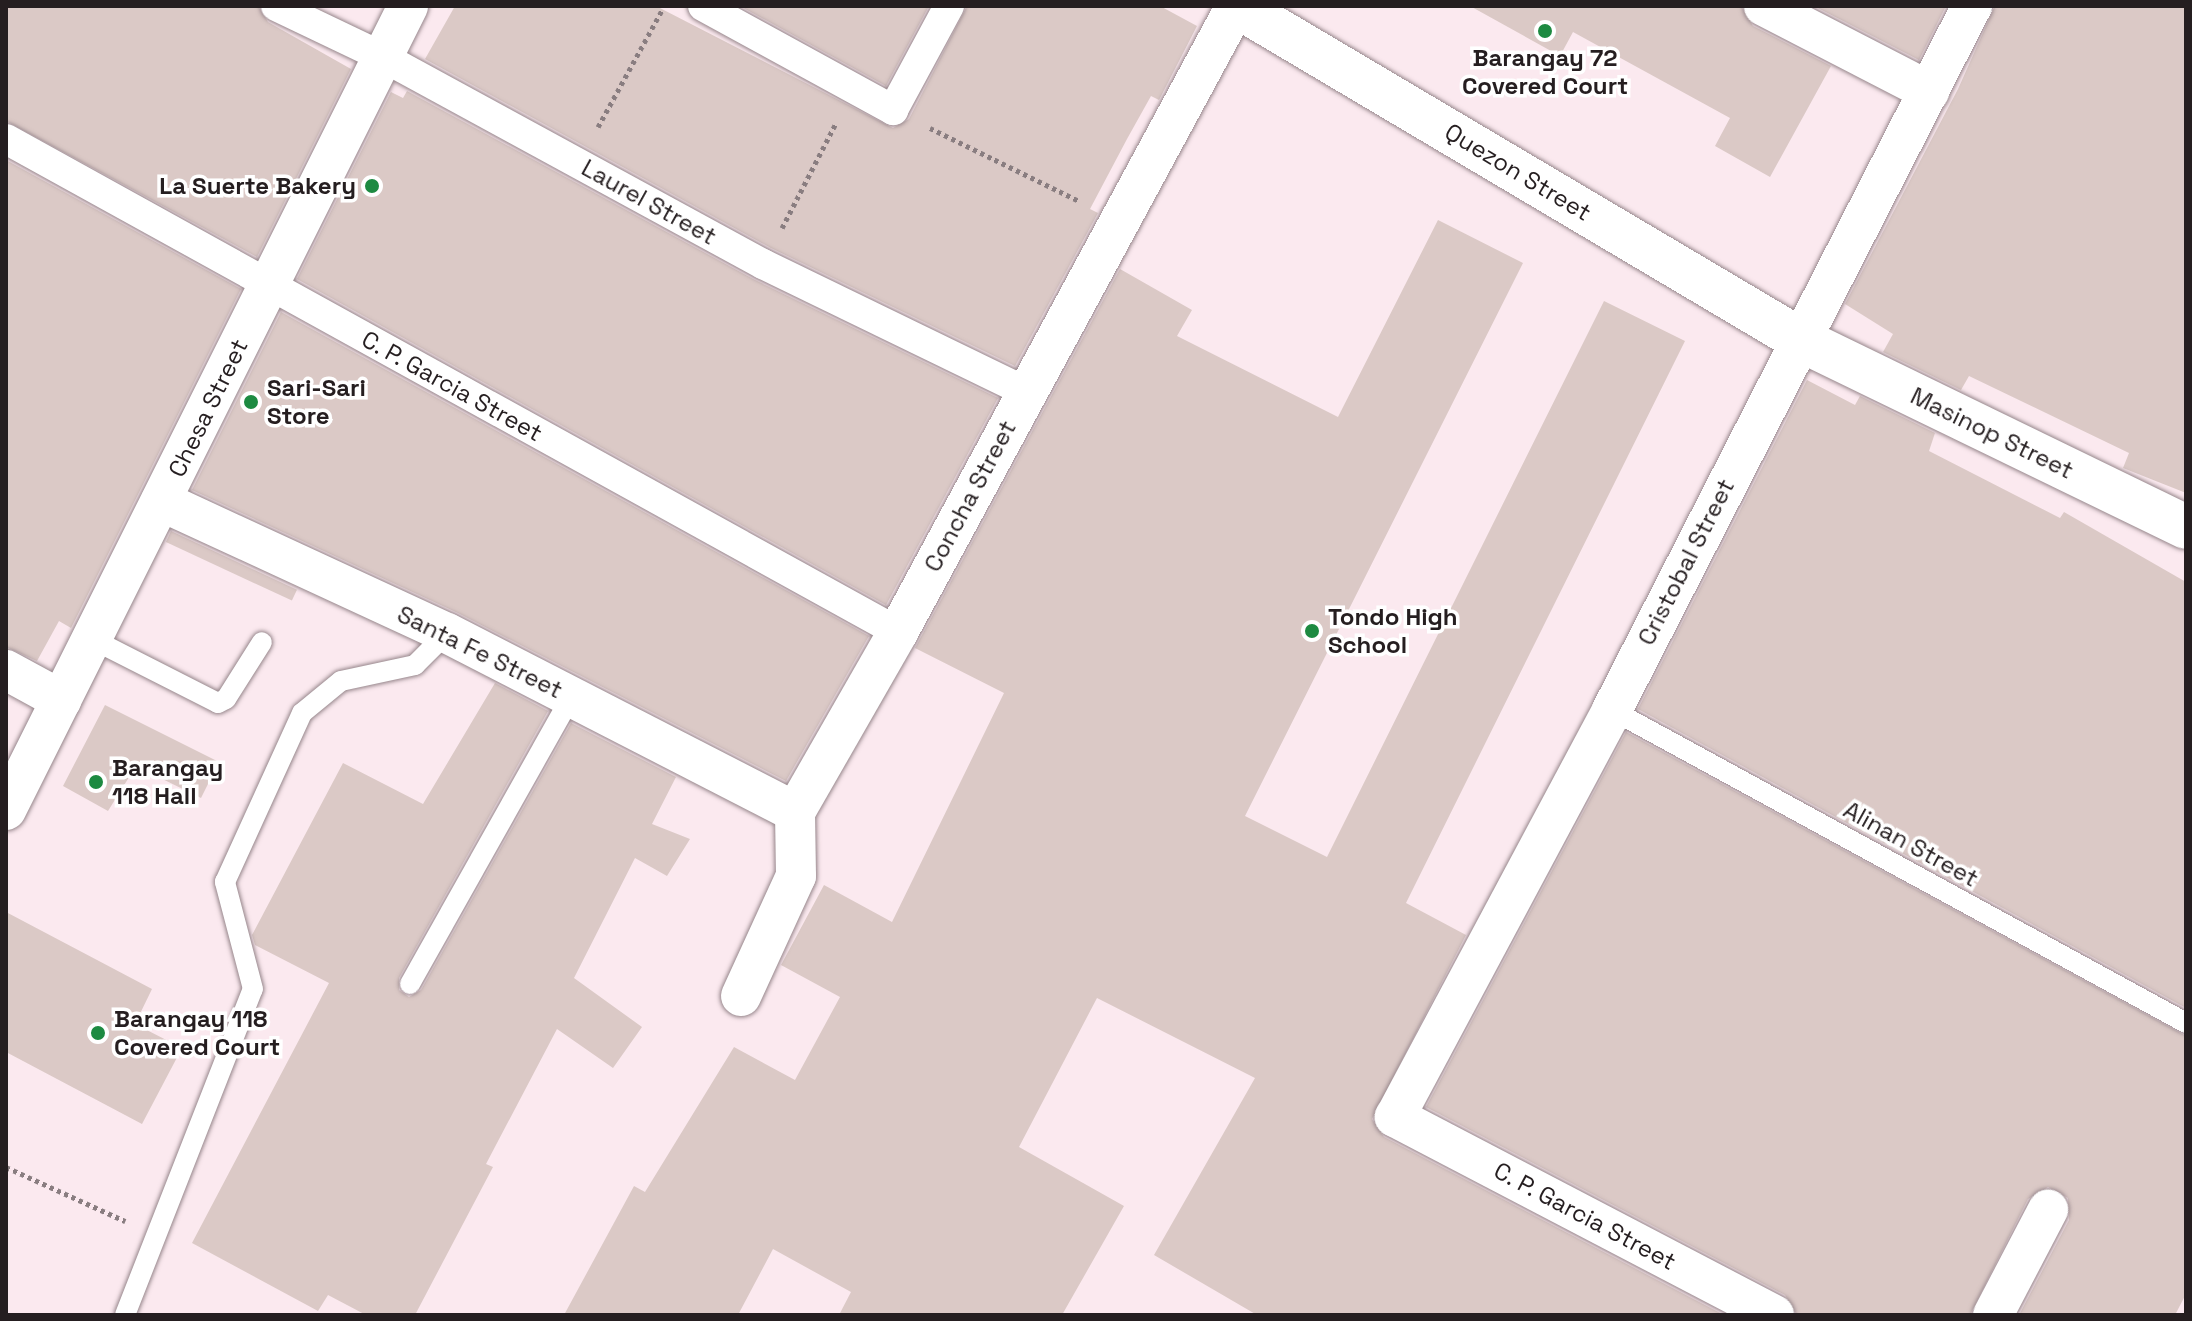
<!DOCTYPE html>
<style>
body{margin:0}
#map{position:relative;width:2192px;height:1321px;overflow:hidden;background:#fbe9ef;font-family:"Space Grotesk",sans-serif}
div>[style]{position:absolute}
.building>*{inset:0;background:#dbc9c6;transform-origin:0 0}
.path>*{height:5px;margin-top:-2.5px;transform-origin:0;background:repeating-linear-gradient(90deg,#897d80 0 4px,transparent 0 8px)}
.roads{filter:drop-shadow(0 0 2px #96868b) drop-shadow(0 0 2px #96868b)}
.service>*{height:20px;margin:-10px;padding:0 10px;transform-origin:10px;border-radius:10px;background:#fff}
.pedestrian>*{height:30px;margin:-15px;padding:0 15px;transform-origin:15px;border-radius:15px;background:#fff}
.minor>*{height:40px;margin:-20px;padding:0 20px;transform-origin:20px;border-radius:20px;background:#fff}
.tertiary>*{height:44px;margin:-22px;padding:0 22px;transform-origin:22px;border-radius:22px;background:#fff}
.dots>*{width:22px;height:22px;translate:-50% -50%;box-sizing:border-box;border:4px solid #fff;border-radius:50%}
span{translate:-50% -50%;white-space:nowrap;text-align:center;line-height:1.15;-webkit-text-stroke:7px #fff;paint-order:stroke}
.poi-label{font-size:24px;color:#251e20;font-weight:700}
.right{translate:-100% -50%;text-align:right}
.left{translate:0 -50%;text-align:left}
.street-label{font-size:24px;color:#251e20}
.frame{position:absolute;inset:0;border:8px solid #251e20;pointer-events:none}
</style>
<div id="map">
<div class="building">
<i style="clip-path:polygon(6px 6px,258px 6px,268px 22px,351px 69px,257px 257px,6px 121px)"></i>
<i style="clip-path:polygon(455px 6px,656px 6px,893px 128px,909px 119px,967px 6px,1160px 6px,1197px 26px,1159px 100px,1151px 96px,1127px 139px,1090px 209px,1098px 213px,1015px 366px,771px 248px,425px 59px)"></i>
<i style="clip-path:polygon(740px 6px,929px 6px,886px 86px)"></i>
<i style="clip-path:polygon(1470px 6px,1741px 6px,1753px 26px,1831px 66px,1770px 177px,1715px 146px,1730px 118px,1573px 32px,1560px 56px)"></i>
<i style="clip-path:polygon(1814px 6px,1946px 6px,1919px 60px)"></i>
<i style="clip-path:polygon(1995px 6px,2186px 6px,2186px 493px,2123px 468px,2129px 453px,1969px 376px,1961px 390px,1883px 352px,1893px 334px,1845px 304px,1958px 89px)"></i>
<i style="clip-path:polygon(407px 91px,755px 280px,998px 398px,886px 605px,297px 279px,391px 92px,403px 98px)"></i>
<i style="clip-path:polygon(6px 160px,241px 289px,71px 628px,59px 621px,37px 661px,6px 647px)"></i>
<i style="clip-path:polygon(1438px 220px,1523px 263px,1245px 816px,1327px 857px,1604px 301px,1685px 341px,1406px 903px,1466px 935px,1372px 1119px,1384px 1137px,1724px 1315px,1257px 1315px,1154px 1255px,1255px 1078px,1097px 998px,1019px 1147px,1124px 1206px,1062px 1315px,839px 1315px,851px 1292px,773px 1249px,738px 1315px,564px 1315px,634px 1186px,645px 1192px,734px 1047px,795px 1080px,840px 997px,781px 965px,824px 885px,892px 922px,1004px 693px,915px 648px,1120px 269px,1192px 310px,1177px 336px,1338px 417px)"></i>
<i style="clip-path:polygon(281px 312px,869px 636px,786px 781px,458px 613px,192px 490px)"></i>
<i style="clip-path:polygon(1807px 380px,1855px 405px,1860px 396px,1935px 433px,1929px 451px,2060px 518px,2064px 512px,2186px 582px,2186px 1008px,1638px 709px)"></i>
<i style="left:171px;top:531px;width:139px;height:12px;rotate:25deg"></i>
<i style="clip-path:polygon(495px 683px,548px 711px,399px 978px,399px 990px,409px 997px,421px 990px,571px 723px,676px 777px,652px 824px,690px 839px,667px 876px,635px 858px,574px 978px,642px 1027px,613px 1068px,557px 1029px,486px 1164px,493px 1167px,415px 1315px,366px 1315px,328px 1295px,318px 1311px,192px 1243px,329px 983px,255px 945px,252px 935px,343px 763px,423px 804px)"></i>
<i style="clip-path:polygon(105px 705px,219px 762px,201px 798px,136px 766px,108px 811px,63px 786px)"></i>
<i style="clip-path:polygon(1626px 732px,2186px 1036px,2186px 1294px,2175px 1315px,2019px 1315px,2069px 1220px,2068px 1198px,2048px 1187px,2028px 1199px,1970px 1315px,1797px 1315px,1785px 1295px,1426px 1107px)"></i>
<i style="clip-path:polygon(6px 912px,152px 989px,135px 1024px,182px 1048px,142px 1124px,6px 1052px)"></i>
</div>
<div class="path">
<i style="left:598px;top:127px;width:133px;rotate:-61.3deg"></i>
<i style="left:930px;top:128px;width:166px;rotate:26.1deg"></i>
<i style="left:782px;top:228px;width:118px;rotate:-62.8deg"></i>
<i style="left:6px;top:1167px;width:131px;rotate:24.4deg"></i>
</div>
<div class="roads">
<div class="service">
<i style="left:92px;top:639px;width:141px;rotate:26.9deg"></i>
<i style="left:218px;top:703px;width:9px;rotate:-27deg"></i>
<i style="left:226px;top:699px;width:67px;rotate:-57.7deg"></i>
<i style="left:1612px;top:710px;width:654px;rotate:28.6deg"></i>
<i style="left:410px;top:984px;width:329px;rotate:-60.7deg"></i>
<i style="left:125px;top:1315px;width:350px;rotate:-68.6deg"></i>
<i style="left:253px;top:989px;width:111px;rotate:-104.7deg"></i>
<i style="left:225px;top:882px;width:186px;rotate:-65.5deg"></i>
<i style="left:302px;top:713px;width:50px;rotate:-39.4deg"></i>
<i style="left:341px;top:681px;width:76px;rotate:-12.2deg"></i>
<i style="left:415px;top:665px;width:45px;rotate:-45deg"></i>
</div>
<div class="pedestrian">
<i style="left:276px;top:6px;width:119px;rotate:25.5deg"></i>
<i style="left:383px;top:57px;width:433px;rotate:28.6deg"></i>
<i style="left:763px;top:264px;width:291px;rotate:25.9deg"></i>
<i style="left:703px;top:6px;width:217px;rotate:28.7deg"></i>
<i style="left:893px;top:110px;width:118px;rotate:-61.7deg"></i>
<i style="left:6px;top:139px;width:1019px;rotate:28.93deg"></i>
</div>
<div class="minor">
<i style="left:1764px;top:6px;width:186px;rotate:27.3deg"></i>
<i style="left:161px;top:501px;width:315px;rotate:24.8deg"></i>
<i style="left:447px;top:633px;width:391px;rotate:27.2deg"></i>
<i style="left:6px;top:670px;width:63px;rotate:28.6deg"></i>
<i style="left:6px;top:810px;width:899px;rotate:-63.43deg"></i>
<i style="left:741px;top:996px;width:132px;rotate:-65.4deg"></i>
<i style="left:796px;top:876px;width:64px;rotate:-90.9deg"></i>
<i style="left:795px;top:812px;width:207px;rotate:-60.2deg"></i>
<i style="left:898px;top:632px;width:711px;rotate:-61.63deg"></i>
<i style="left:1774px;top:1315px;width:428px;rotate:-152.4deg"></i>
<i style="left:1395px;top:1117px;width:461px;rotate:-61.9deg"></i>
<i style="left:1612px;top:710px;width:791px;rotate:-62.92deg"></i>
<i style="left:1993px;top:1315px;width:119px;rotate:-62.4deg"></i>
</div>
<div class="tertiary">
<i style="left:1237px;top:6px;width:653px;rotate:30.65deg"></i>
<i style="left:1799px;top:339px;width:430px;rotate:25.9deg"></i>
</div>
</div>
<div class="dots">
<i style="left:1545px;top:31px;background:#1d8a41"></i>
<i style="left:372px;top:186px;background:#1d8a41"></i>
<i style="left:251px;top:402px;background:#1d8a41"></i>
<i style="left:1312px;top:631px;background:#1d8a41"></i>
<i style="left:96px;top:782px;background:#1d8a41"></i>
<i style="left:98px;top:1033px;background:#1d8a41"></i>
</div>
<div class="poi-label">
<span style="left:1545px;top:72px">Barangay 72<br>Covered Court</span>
<span class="right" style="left:356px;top:186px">La Suerte Bakery</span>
<span class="left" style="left:267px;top:402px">Sari-Sari<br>Store</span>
<span class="left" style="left:1328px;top:631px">Tondo High<br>School</span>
<span class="left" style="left:112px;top:782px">Barangay<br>118 Hall</span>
<span class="left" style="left:114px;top:1033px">Barangay 118<br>Covered Court</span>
</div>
<div class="street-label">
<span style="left:1518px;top:172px;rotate:31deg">Quezon Street</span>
<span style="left:649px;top:202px;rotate:29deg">Laurel Street</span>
<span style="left:452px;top:386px;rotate:29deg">C. P. Garcia Street</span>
<span style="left:208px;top:408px;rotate:-64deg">Chesa Street</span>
<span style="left:1992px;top:433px;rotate:26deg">Masinop Street</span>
<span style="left:970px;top:496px;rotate:-62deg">Concha Street</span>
<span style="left:1686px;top:562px;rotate:-63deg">Cristobal Street</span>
<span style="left:480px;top:652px;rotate:26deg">Santa Fe Street</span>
<span style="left:1911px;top:844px;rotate:29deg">Alinan Street</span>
<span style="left:1585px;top:1216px;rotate:28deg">C. P. Garcia Street</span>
</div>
<div class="frame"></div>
</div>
